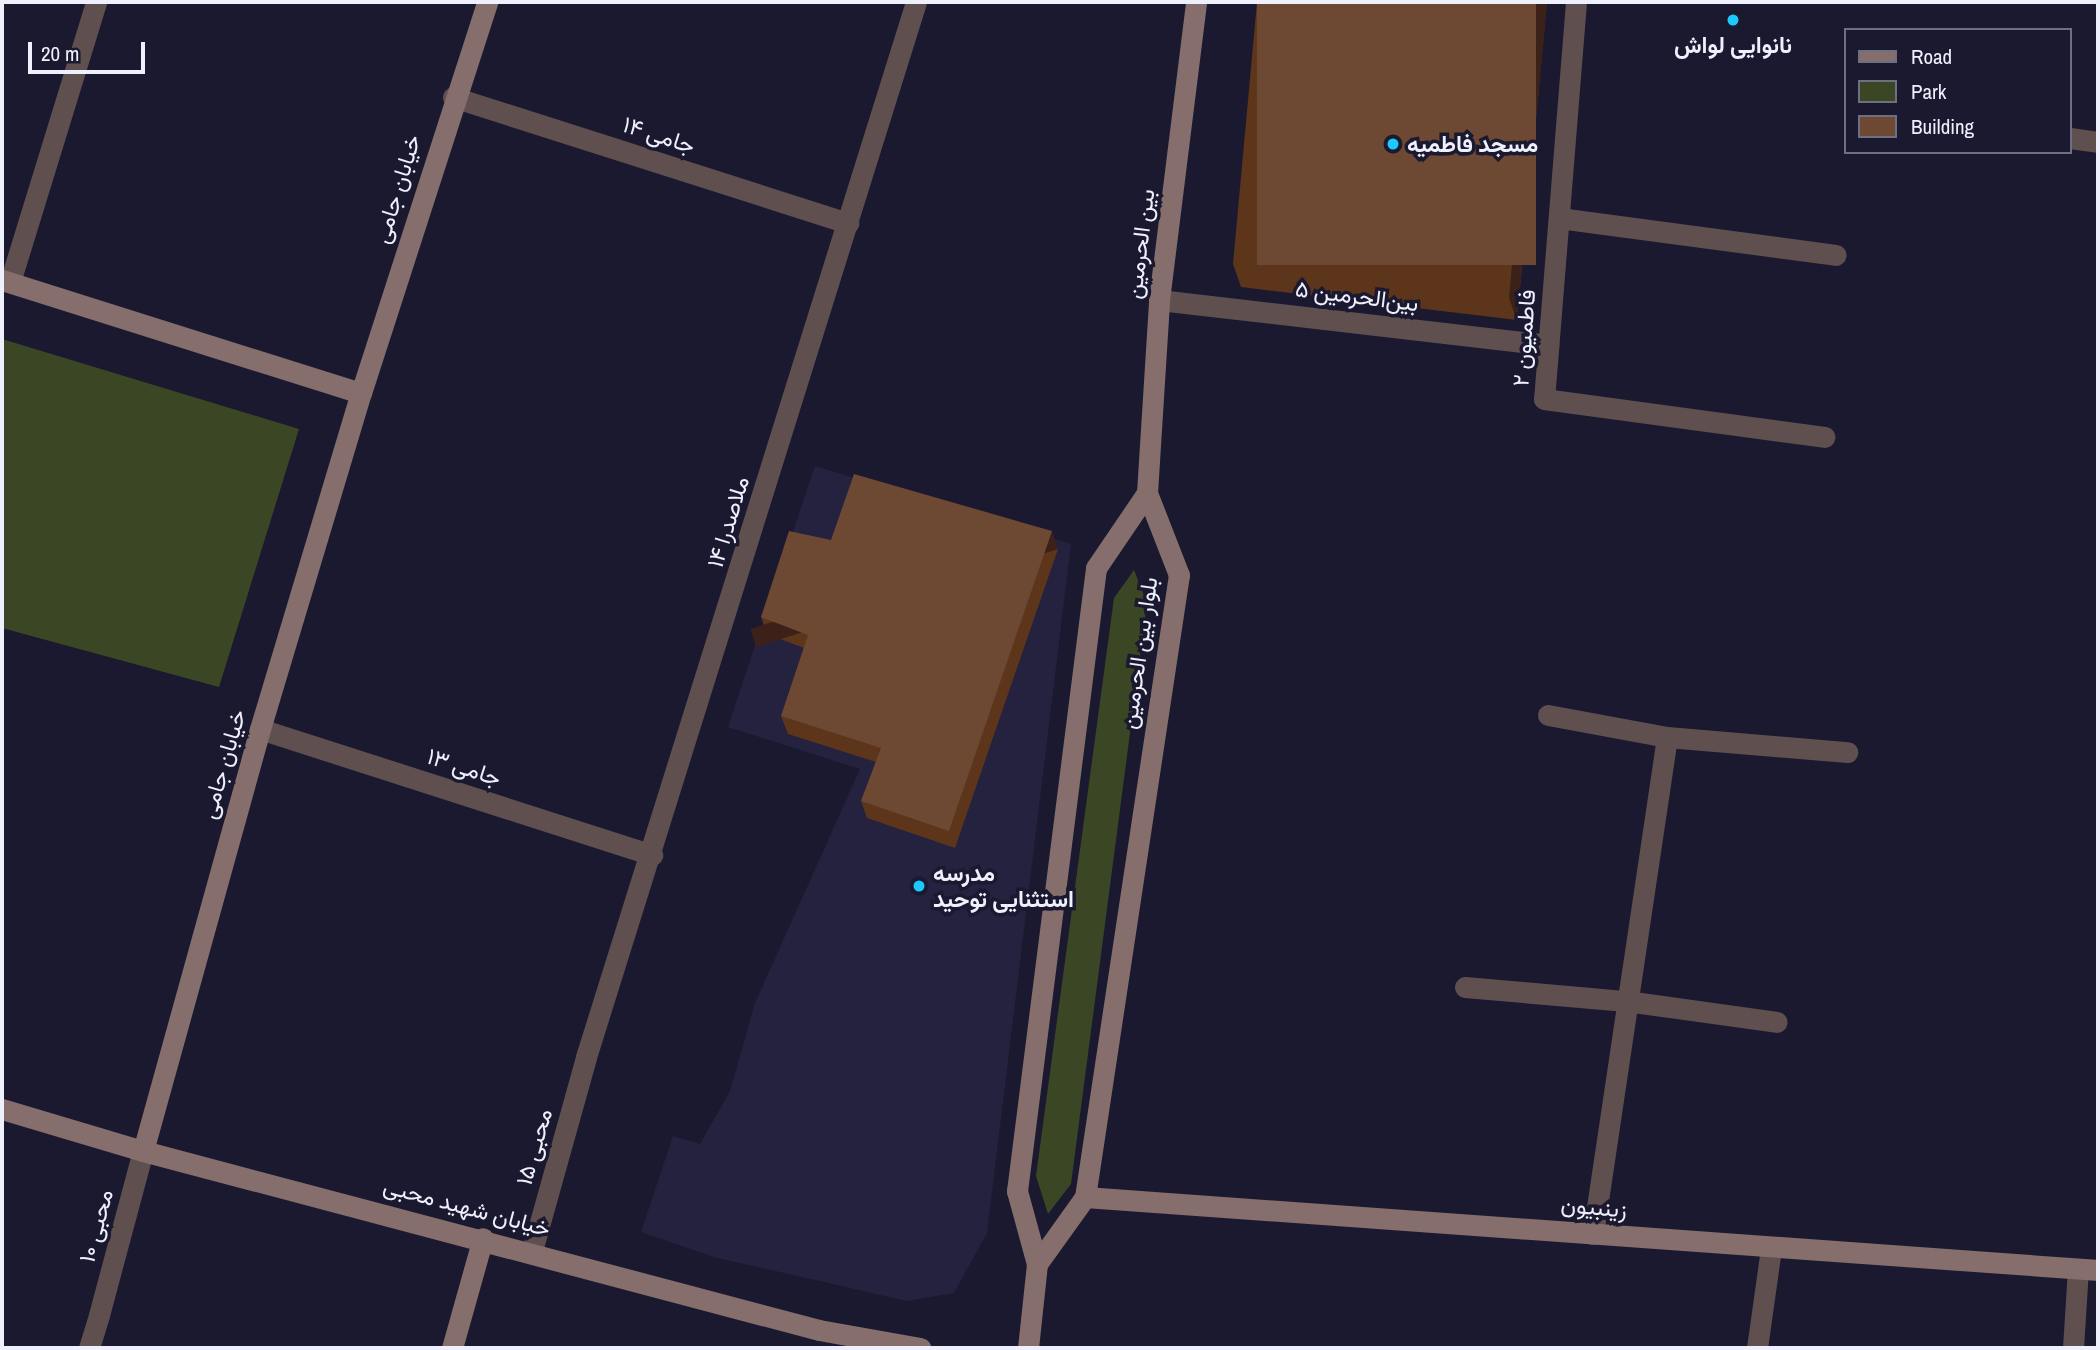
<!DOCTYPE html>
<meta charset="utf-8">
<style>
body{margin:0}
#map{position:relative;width:2100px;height:1350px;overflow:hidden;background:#1a1930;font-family:"Archivo Narrow",Vazirmatn,sans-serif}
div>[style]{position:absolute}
.built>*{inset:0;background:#24223f}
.green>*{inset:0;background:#3b4724}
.lane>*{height:21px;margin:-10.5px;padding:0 10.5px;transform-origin:10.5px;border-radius:10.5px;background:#5f504f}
.street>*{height:21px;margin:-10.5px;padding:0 10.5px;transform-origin:10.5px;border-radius:10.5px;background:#5f504f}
.secondary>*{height:21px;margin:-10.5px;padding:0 10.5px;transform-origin:10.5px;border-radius:10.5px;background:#856e6b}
.wall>*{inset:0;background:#5d351b}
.shaded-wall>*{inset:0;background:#3c2119;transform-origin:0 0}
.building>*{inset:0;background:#6d4933;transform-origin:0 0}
.dots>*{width:19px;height:19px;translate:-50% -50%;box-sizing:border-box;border:4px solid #1a1930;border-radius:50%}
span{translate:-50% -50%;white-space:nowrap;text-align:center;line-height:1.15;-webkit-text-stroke:7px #1a1930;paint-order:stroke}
.poi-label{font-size:23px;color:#eff0fd;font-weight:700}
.left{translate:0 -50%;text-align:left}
.street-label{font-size:23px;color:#eff0fd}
.frame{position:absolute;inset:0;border:4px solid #eff0fd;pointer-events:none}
.legend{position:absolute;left:1844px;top:28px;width:228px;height:126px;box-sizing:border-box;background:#1a1930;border:2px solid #6f6f82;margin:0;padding:9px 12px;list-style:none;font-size:21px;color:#eff0fd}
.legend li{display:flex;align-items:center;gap:14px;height:35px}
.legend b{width:35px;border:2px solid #6f6f82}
.scale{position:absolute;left:28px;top:42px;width:117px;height:32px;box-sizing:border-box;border:4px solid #eff0fd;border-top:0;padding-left:9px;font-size:21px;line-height:24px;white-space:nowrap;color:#eff0fd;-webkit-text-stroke:5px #1a1930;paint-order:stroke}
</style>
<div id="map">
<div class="built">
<i style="clip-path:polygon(815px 466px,1071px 544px,987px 1233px,954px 1293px,907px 1301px,714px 1257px,641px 1232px,673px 1136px,700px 1144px,730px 1091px,755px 1003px,860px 769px,728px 727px)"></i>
</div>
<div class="green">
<i style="clip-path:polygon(2px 339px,299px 429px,219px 687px,2px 628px)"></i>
<i style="clip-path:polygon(1134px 570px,1147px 603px,1071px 1184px,1048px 1214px,1036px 1176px,1114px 598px)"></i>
</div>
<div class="lane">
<i style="left:532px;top:1251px;width:201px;rotate:-74.4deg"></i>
<i style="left:99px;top:1315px;width:170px;rotate:-75deg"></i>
</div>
<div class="street">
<i style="left:1576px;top:2px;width:398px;rotate:94.6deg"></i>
<i style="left:1544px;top:399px;width:283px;rotate:7.7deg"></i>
<i style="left:453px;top:97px;width:415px;rotate:17.7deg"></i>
<i style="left:2070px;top:138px;width:28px;rotate:8deg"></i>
<i style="left:1559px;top:218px;width:279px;rotate:7.6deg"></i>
<i style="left:10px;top:282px;width:293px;rotate:-72.9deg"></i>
<i style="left:1159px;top:300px;width:392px;rotate:6.6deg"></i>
<i style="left:1548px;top:715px;width:121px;rotate:10.5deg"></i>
<i style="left:1667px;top:737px;width:181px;rotate:4.8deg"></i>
<i style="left:260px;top:729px;width:412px;rotate:17.8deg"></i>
<i style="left:1465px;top:987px;width:162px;rotate:5deg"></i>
<i style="left:1626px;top:1001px;width:152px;rotate:7.9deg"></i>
<i style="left:586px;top:1057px;width:1105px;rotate:-72.63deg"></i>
<i style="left:1593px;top:1234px;width:502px;rotate:-81.53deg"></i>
<i style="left:89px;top:1348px;width:34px;rotate:-73deg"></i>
<i style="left:1757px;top:1348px;width:101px;rotate:-82deg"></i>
<i style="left:2073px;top:1348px;width:79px;rotate:-86.4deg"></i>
</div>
<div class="secondary">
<i style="left:2px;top:280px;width:376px;rotate:17.5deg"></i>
<i style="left:2px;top:1109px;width:147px;rotate:16.6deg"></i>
<i style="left:143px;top:1151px;width:699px;rotate:14.83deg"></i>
<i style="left:819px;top:1330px;width:103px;rotate:10.1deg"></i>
<i style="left:143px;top:1151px;width:438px;rotate:-74.5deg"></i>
<i style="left:260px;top:729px;width:351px;rotate:-73.3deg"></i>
<i style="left:361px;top:393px;width:411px;rotate:-72.1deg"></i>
<i style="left:1085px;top:1197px;width:1016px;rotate:4.12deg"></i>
<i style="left:1037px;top:1264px;width:82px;rotate:-54.4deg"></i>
<i style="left:1085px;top:1197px;width:629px;rotate:-81.41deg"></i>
<i style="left:1179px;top:575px;width:88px;rotate:-111.3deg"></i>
<i style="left:1147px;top:493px;width:193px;rotate:-86.4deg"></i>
<i style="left:1159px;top:300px;width:300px;rotate:-82.9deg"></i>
<i style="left:452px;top:1348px;width:114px;rotate:-74.3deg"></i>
<i style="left:1028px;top:1348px;width:84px;rotate:-83.9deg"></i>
<i style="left:1037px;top:1264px;width:76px;rotate:-105.3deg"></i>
<i style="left:1017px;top:1191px;width:628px;rotate:-82.77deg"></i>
<i style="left:1096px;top:568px;width:91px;rotate:-55.8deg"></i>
</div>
<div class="wall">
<i style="clip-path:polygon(1257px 2px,1547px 2px,1517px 320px,1241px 287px,1233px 264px)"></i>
<i style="clip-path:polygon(831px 540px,1058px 549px,955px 848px,867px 818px,861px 801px,876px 762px,788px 734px,781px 716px,804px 648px,767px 634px,761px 617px)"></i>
</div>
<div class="shaded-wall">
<i style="clip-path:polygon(1536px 2px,1547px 2px,1517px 320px,1509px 298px)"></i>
<i style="left:1052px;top:531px;width:19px;height:317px;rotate:72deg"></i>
</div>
<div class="building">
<i style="left:1257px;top:2px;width:279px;height:263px"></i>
<i style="clip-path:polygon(854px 474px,1052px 531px,949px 831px,861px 801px,881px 748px,781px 716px,808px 635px,761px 617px,789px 531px,831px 540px)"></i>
</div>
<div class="dots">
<i style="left:1733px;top:20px;background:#1bc9fc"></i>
<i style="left:1393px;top:144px;background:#1bc9fc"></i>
<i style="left:919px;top:886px;background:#1bc9fc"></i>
</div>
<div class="poi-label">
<span style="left:1733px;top:45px">نانوایی لواش</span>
<span class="left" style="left:1407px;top:144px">مسجد فاطمیه</span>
<span class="left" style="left:933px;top:886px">مدرسه<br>استثنایی توحید</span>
</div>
<div class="street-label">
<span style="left:659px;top:135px;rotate:18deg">جامی ۱۴</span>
<span style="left:397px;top:189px;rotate:-73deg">خیابان جامی</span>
<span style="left:1140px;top:244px;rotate:-83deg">بین الحرمین</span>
<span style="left:1357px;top:296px;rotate:7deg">بین‌الحرمین ۵</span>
<span style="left:1524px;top:338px;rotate:-86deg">فاطمیون ۲</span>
<span style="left:728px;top:522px;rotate:-73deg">ملاصدرا ۱۴</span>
<span style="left:1139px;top:653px;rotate:-82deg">بلوار بین الحرمین</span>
<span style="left:223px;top:764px;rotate:-74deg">خیابان جامی</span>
<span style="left:464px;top:767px;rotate:18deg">جامی ۱۳</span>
<span style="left:534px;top:1147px;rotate:-74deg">محبی ۱۵</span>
<span style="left:467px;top:1207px;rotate:15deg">خیابان شهید محبی</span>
<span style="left:1594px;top:1207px;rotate:5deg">زینبیون</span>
<span style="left:96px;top:1226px;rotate:-75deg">محبی ۱۰</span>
</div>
<div class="frame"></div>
<ul class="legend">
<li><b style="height:9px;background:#856e6b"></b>Road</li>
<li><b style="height:19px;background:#3b4724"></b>Park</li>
<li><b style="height:19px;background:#6d4933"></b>Building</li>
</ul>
<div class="scale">20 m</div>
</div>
